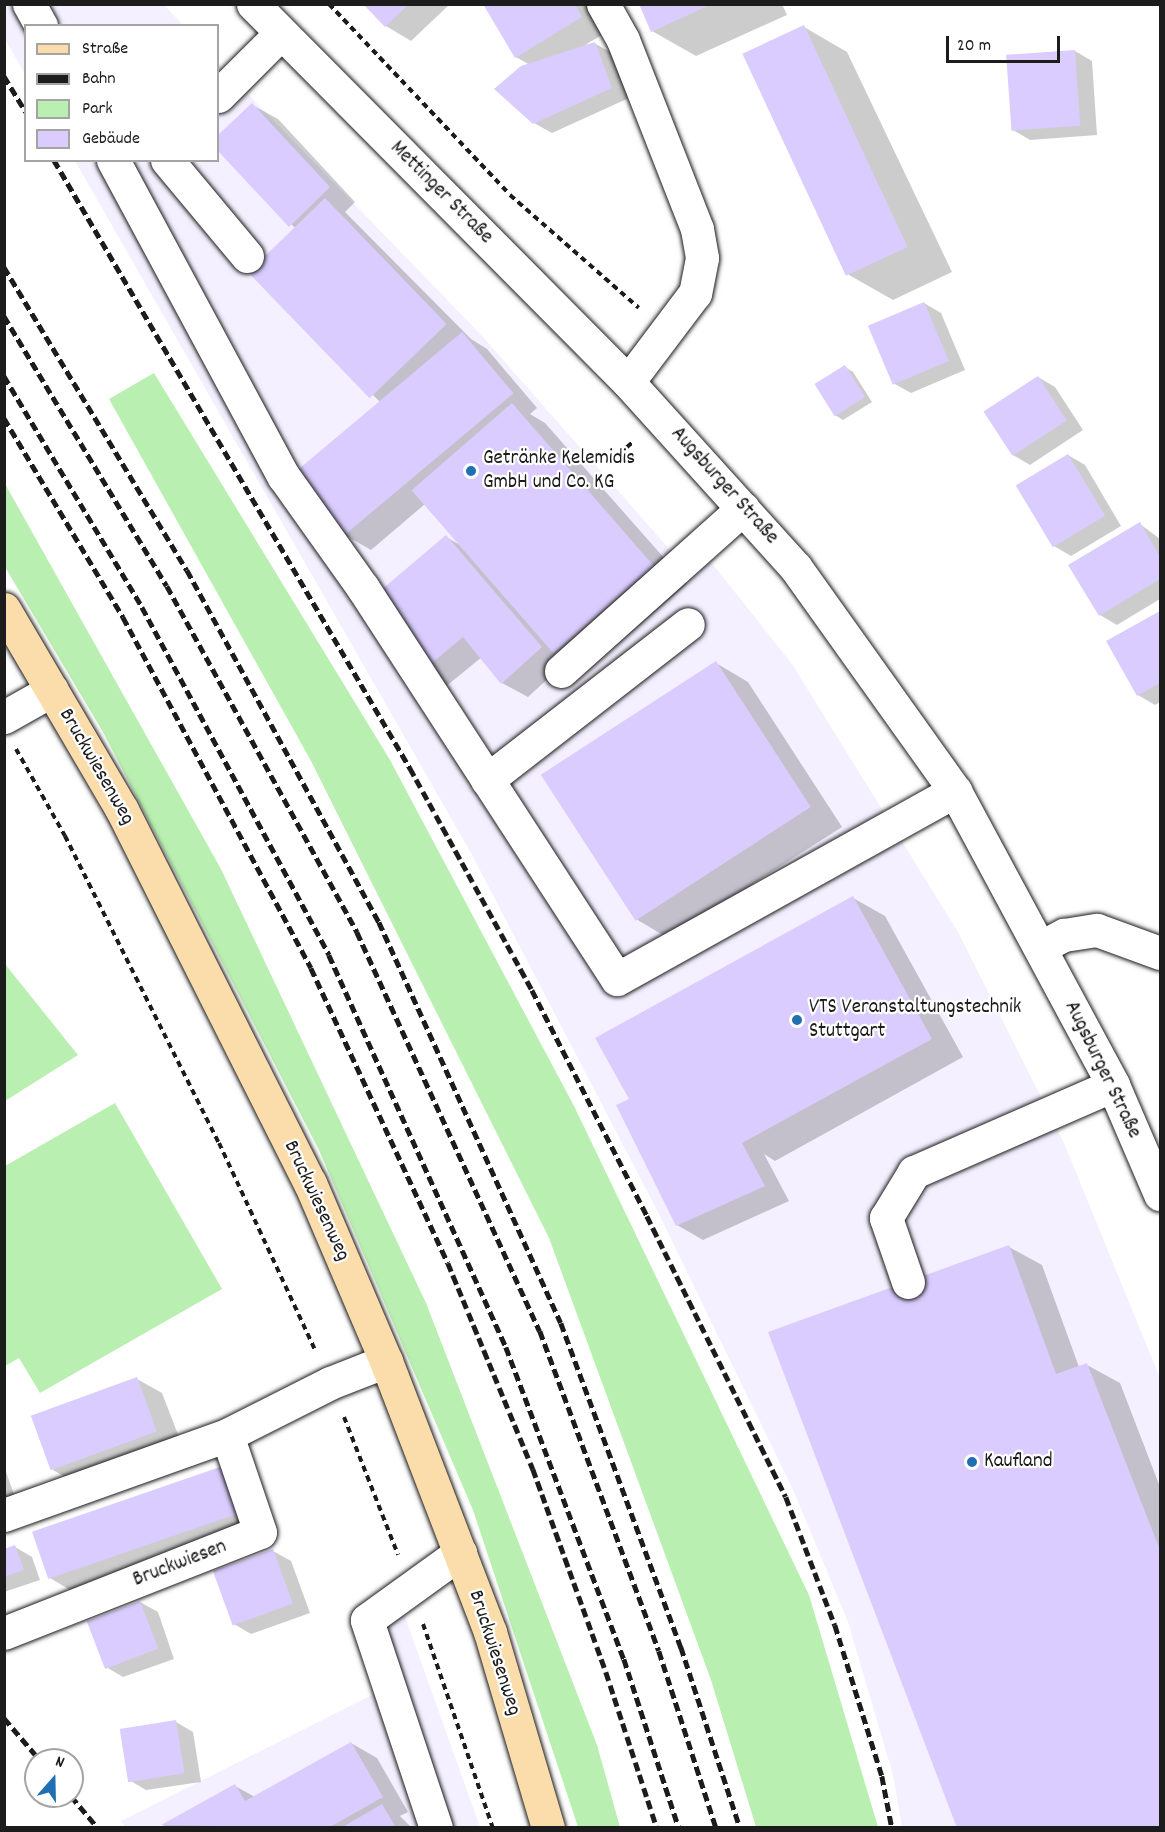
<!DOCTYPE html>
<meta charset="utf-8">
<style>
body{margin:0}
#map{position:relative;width:1165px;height:1832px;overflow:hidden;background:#fff;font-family:Dekko,sans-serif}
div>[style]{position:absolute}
.built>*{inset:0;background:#f4f0ff}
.green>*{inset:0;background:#b9efb0}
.shadow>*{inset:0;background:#0003}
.building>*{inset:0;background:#daccfe;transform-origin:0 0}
.path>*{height:4px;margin-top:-2px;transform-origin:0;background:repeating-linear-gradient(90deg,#1c1c1c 0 6px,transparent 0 10.5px)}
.roads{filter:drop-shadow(0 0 2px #1c1c1c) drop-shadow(0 0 2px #1c1c1c)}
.minor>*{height:33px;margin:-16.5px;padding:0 16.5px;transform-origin:16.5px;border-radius:16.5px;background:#fff}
.major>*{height:33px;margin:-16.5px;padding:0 16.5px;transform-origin:16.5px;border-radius:16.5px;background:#faddab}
.rail>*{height:4.5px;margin-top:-2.25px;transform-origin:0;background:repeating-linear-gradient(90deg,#1c1c1c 0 9px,transparent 0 13.5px)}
.dots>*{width:16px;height:16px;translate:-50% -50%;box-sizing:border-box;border:3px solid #fff;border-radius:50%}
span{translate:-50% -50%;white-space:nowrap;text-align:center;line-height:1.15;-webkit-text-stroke:4.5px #fff;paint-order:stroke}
.street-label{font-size:21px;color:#1c1c1c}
.poi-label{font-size:21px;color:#1c1c1c}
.left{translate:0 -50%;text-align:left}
.frame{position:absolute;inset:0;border:6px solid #1c1c1c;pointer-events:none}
.legend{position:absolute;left:24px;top:24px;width:195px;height:138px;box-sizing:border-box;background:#fff;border:2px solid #a4a4a4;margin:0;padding:8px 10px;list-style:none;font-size:18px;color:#1c1c1c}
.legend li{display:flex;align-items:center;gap:12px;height:30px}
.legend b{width:30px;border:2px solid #a4a4a4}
.north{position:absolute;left:24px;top:1748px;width:60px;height:60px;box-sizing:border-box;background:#fff;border:2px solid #a4a4a4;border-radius:50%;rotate:20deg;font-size:16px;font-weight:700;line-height:24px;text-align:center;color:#1c1c1c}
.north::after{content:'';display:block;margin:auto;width:21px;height:27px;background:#1f6fb2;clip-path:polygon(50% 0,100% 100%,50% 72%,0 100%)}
.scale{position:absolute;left:946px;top:36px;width:114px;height:27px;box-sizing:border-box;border:3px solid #1c1c1c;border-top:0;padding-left:8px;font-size:18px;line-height:21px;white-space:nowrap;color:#1c1c1c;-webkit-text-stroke:4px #fff;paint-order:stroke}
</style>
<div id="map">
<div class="built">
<i style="clip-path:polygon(4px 5px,164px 5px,183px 25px,26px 26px,25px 74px,5px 39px)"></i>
<i style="clip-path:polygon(218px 63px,483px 337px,692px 575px,711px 562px,792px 664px,958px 932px,1064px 1143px,1160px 1378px,1160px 1827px,902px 1827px,893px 1775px,848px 1622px,794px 1492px,658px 1212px,471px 853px,75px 161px,218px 160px)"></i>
<i style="clip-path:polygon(393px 1583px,480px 1827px,126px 1828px,121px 1821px,376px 1693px,350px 1611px)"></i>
</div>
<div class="green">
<i style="clip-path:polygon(154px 373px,390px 760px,574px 1106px,809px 1595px,878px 1827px,756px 1827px,711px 1680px,549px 1238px,311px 761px,109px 399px)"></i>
<i style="clip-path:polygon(4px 482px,221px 869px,426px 1303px,597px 1745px,620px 1827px,578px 1827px,473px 1510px,319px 1150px,103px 732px,5px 567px)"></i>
<i style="clip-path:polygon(5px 964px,78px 1055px,5px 1101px,4px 1101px)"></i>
<i style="clip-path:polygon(115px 1103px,222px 1289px,40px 1393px,19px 1358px,5px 1366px,5px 1166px)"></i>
</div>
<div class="shadow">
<i style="clip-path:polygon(365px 4px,450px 4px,411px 41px,386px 26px)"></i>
<i style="clip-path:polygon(484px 4px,590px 4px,607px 32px,585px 45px,594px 43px,612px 53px,629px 98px,552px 133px,534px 123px,530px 65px,516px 57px)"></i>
<i style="clip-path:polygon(640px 4px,782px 4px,787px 15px,696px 56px,652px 31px)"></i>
<i style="clip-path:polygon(804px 27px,847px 52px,952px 272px,893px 300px,849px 275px)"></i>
<i style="clip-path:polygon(1075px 51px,1092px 61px,1097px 135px,1030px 140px,1013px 130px)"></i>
<i style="clip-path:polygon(252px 105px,278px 119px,355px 202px,345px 212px,471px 339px,487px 349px,537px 408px,530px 414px,545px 423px,687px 584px,587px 671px,562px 656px,566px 662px,528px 697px,502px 683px,482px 657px,434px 696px,409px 682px,446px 537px,460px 545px,425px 504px,371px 550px,345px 535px,381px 403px,251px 273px,296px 229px,218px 148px,218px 137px)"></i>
<i style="clip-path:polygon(924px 303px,941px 313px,965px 370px,911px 393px,893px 383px)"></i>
<i style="clip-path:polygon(845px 367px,853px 372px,872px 402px,843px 420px,835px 415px)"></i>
<i style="clip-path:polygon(1038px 377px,1055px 387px,1083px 430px,1030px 465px,1013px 455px)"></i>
<i style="clip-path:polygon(1068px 455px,1085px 465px,1121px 526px,1071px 556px,1054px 546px)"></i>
<i style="clip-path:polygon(1140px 524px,1160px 539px,1160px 599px,1117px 625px,1100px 615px)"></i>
<i style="clip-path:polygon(1160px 612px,1160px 702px,1155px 705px,1138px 695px,1108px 642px)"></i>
<i style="clip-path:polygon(716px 663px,748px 682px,842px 827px,668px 938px,636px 919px)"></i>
<i style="clip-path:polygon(853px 898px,885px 916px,963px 1057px,775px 1161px,764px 1154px,789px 1201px,703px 1240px,677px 1225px,631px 1100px)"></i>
<i style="clip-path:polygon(1009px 1247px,1042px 1265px,1079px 1367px,1087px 1365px,1120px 1383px,1160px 1487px,1160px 1828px,961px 1828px)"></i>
<i style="clip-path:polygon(137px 1379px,162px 1393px,182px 1445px,78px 1484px,53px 1470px)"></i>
<i style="clip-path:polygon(4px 1466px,18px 1506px,4px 1511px)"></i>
<i style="clip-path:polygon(223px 1468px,264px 1528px,75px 1593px,50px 1578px)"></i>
<i style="clip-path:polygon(15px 1547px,32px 1557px,40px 1580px,4px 1592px,4px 1550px)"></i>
<i style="clip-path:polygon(273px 1551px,291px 1561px,310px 1613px,251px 1634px,234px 1624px)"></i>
<i style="clip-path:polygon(140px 1602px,158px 1612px,174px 1659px,123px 1677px,106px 1667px)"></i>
<i style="clip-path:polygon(176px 1722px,193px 1732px,201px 1782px,146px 1790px,129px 1780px)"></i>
<i style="clip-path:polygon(351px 1743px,377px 1758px,408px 1812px,400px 1816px,412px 1828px,163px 1826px,235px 1786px,255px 1797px)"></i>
</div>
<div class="building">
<i style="clip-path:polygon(363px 4px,409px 4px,385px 27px)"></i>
<i style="clip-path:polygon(483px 4px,575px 4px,582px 17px,515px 58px)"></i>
<i style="clip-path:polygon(639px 4px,712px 4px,651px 32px)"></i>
<i style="left:804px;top:25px;width:245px;height:68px;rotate:65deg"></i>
<i style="clip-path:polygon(595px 42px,612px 88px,533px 124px,494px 89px,521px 66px)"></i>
<i style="left:1075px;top:50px;width:76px;height:69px;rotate:86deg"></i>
<i style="clip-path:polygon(252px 103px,330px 187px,289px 227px,218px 151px,218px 135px)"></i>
<i style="left:325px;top:198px;width:175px;height:107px;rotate:46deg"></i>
<i style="left:924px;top:302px;width:64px;height:61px;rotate:67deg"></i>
<i style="left:462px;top:332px;width:80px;height:222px;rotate:50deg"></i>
<i style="left:845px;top:365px;width:38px;height:36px;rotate:58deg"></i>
<i style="left:1038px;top:376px;width:53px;height:65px;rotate:57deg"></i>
<i style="left:512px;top:403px;width:216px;height:133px;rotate:49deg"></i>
<i style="left:1068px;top:454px;width:72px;height:61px;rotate:59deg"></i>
<i style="clip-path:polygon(1140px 522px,1160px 557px,1160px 579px,1099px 616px,1068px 565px)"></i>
<i style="clip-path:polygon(446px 535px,542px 647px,501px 684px,463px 637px,408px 683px,367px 602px)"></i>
<i style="clip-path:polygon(1160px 611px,1160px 683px,1137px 696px,1106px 641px)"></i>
<i style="left:716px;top:661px;width:174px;height:209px;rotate:57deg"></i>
<i style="clip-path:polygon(853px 896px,932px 1039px,742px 1143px,765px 1186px,676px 1226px,616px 1105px,629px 1099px,595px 1038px)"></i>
<i style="clip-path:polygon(1009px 1245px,1056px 1374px,1087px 1363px,1160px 1550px,1160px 1828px,957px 1828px,768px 1332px)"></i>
<i style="left:137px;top:1377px;width:58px;height:113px;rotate:70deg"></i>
<i style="left:223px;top:1466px;width:50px;height:202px;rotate:71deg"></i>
<i style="clip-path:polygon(15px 1545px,24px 1570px,4px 1577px,4px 1549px)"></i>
<i style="left:273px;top:1549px;width:58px;height:64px;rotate:70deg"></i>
<i style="left:140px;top:1601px;width:51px;height:57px;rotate:69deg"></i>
<i style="left:176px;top:1720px;width:54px;height:57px;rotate:81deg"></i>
<i style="clip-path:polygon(351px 1742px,383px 1797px,328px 1828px,161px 1825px,235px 1784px,245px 1801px)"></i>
<i style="clip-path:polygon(382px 1804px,396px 1828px,341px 1828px)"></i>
</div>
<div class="path">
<i style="left:329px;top:4px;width:263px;rotate:46.5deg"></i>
<i style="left:510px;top:195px;width:171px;rotate:41.2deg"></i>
<i style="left:611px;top:461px;width:30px;rotate:-41deg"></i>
<i style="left:16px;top:749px;width:100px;rotate:60.6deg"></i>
<i style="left:65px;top:836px;width:343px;rotate:63.4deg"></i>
<i style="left:219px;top:1143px;width:230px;rotate:65.1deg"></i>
<i style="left:344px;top:1417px;width:148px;rotate:68.6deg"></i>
<i style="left:423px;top:1624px;width:216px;rotate:71.1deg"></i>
</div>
<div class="roads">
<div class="minor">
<i style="left:29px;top:4px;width:25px;rotate:61deg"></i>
<i style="left:253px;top:4px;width:532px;rotate:45.23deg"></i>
<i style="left:628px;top:382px;width:251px;rotate:47.9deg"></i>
<i style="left:796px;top:568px;width:274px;rotate:54.5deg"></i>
<i style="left:955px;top:791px;width:334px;rotate:61.7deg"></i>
<i style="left:1113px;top:1085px;width:119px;rotate:66.7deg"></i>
<i style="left:603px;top:4px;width:41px;rotate:60.9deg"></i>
<i style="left:623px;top:40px;width:203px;rotate:68.6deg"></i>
<i style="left:697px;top:229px;width:29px;rotate:80deg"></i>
<i style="left:702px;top:258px;width:36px;rotate:101deg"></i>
<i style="left:695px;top:293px;width:111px;rotate:127deg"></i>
<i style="left:218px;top:96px;width:89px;rotate:-45deg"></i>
<i style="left:113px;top:160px;width:360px;rotate:61.7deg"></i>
<i style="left:284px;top:477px;width:136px;rotate:54.6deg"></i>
<i style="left:363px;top:588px;width:466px;rotate:57deg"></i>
<i style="left:617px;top:979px;width:387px;rotate:-29.1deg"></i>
<i style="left:167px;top:160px;width:125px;rotate:50.2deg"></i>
<i style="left:561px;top:671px;width:244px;rotate:-41.8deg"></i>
<i style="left:4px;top:717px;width:55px;rotate:-29.4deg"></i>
<i style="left:487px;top:780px;width:254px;rotate:-37.8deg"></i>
<i style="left:1041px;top:947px;width:26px;rotate:-28deg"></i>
<i style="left:1064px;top:935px;width:33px;rotate:-9deg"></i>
<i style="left:1097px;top:930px;width:67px;rotate:20.1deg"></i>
<i style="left:908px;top:1282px;width:68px;rotate:-109deg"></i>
<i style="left:886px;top:1218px;width:54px;rotate:-58.7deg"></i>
<i style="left:914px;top:1172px;width:217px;rotate:-23.6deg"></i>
<i style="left:4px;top:1515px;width:237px;rotate:-19.7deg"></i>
<i style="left:227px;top:1435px;width:115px;rotate:-26.8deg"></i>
<i style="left:330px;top:1383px;width:60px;rotate:-21.4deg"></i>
<i style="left:4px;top:1633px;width:275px;rotate:-21.5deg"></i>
<i style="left:260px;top:1532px;width:102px;rotate:-108.8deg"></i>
<i style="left:436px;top:1828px;width:219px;rotate:-108.4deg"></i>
<i style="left:367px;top:1620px;width:115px;rotate:-35.8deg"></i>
</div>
<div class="major">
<i style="left:4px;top:609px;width:233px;rotate:59.6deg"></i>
<i style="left:122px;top:810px;width:418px;rotate:63.3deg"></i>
<i style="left:310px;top:1183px;width:194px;rotate:66.9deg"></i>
<i style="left:386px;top:1361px;width:290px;rotate:69deg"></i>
<i style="left:490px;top:1632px;width:204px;rotate:73.5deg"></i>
</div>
</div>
<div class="rail">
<i style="left:4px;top:76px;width:42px;rotate:58.6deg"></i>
<i style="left:54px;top:160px;width:705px;rotate:59.65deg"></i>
<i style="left:410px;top:768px;width:253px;rotate:61.2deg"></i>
<i style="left:532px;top:990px;width:254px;rotate:63deg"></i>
<i style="left:647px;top:1216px;width:313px;rotate:63.7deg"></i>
<i style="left:786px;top:1497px;width:137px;rotate:69.1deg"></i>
<i style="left:835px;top:1625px;width:158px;rotate:72.7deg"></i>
<i style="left:882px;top:1776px;width:53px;rotate:79.1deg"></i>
<i style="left:4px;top:267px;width:354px;rotate:58.9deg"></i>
<i style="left:187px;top:570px;width:401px;rotate:61.4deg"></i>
<i style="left:379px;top:922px;width:440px;rotate:65.6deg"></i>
<i style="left:561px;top:1323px;width:346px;rotate:69.7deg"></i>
<i style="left:681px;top:1647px;width:190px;rotate:71.9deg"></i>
<i style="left:4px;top:316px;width:315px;rotate:58.9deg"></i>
<i style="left:167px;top:586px;width:395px;rotate:61.2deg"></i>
<i style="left:357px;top:932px;width:439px;rotate:65.4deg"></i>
<i style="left:540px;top:1331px;width:341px;rotate:69.6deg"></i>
<i style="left:659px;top:1651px;width:186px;rotate:72.1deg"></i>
<i style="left:4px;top:376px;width:269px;rotate:59.1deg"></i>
<i style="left:142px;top:607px;width:395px;rotate:61.7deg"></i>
<i style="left:329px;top:955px;width:430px;rotate:65.7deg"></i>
<i style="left:506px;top:1347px;width:334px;rotate:69.3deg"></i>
<i style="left:624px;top:1659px;width:178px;rotate:72deg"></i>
<i style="left:4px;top:418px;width:232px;rotate:59.1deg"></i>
<i style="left:123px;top:617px;width:398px;rotate:61.8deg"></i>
<i style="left:311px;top:968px;width:325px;rotate:65.1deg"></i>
<i style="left:448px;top:1263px;width:223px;rotate:67.6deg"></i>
<i style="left:533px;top:1469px;width:216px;rotate:70.2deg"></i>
<i style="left:606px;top:1672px;width:164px;rotate:71.9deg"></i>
<i style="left:4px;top:1718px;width:55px;rotate:49.4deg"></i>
<i style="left:71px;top:1796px;width:42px;rotate:49.8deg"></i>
</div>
<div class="dots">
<i style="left:471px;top:471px;background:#1f6fb2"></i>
<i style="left:797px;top:1020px;background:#1f6fb2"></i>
<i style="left:972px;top:1462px;background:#1f6fb2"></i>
</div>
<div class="street-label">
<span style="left:441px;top:193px;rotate:45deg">Mettinger Straße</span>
<span style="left:724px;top:486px;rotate:48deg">Augsburger Straße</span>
<span style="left:96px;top:767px;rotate:60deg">Bruckwiesenweg</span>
<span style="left:1102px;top:1070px;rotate:64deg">Augsburger Straße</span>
<span style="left:316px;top:1201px;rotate:65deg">Bruckwiesenweg</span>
<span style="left:180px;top:1564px;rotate:-21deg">Bruckwiesen</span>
<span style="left:494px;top:1653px;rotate:72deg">Bruckwiesenweg</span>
</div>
<div class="poi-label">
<span class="left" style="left:483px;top:471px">Getränke Kelemidis<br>GmbH und Co. KG</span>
<span class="left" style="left:809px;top:1020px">VTS Veranstaltungstechnik<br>Stuttgart</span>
<span class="left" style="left:984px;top:1462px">Kaufland</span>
</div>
<div class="frame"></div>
<ul class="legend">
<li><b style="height:8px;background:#faddab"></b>Straße</li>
<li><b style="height:8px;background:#1c1c1c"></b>Bahn</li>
<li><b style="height:16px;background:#b9efb0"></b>Park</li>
<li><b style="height:16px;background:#daccfe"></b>Gebäude</li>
</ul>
<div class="north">N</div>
<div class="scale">20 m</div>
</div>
